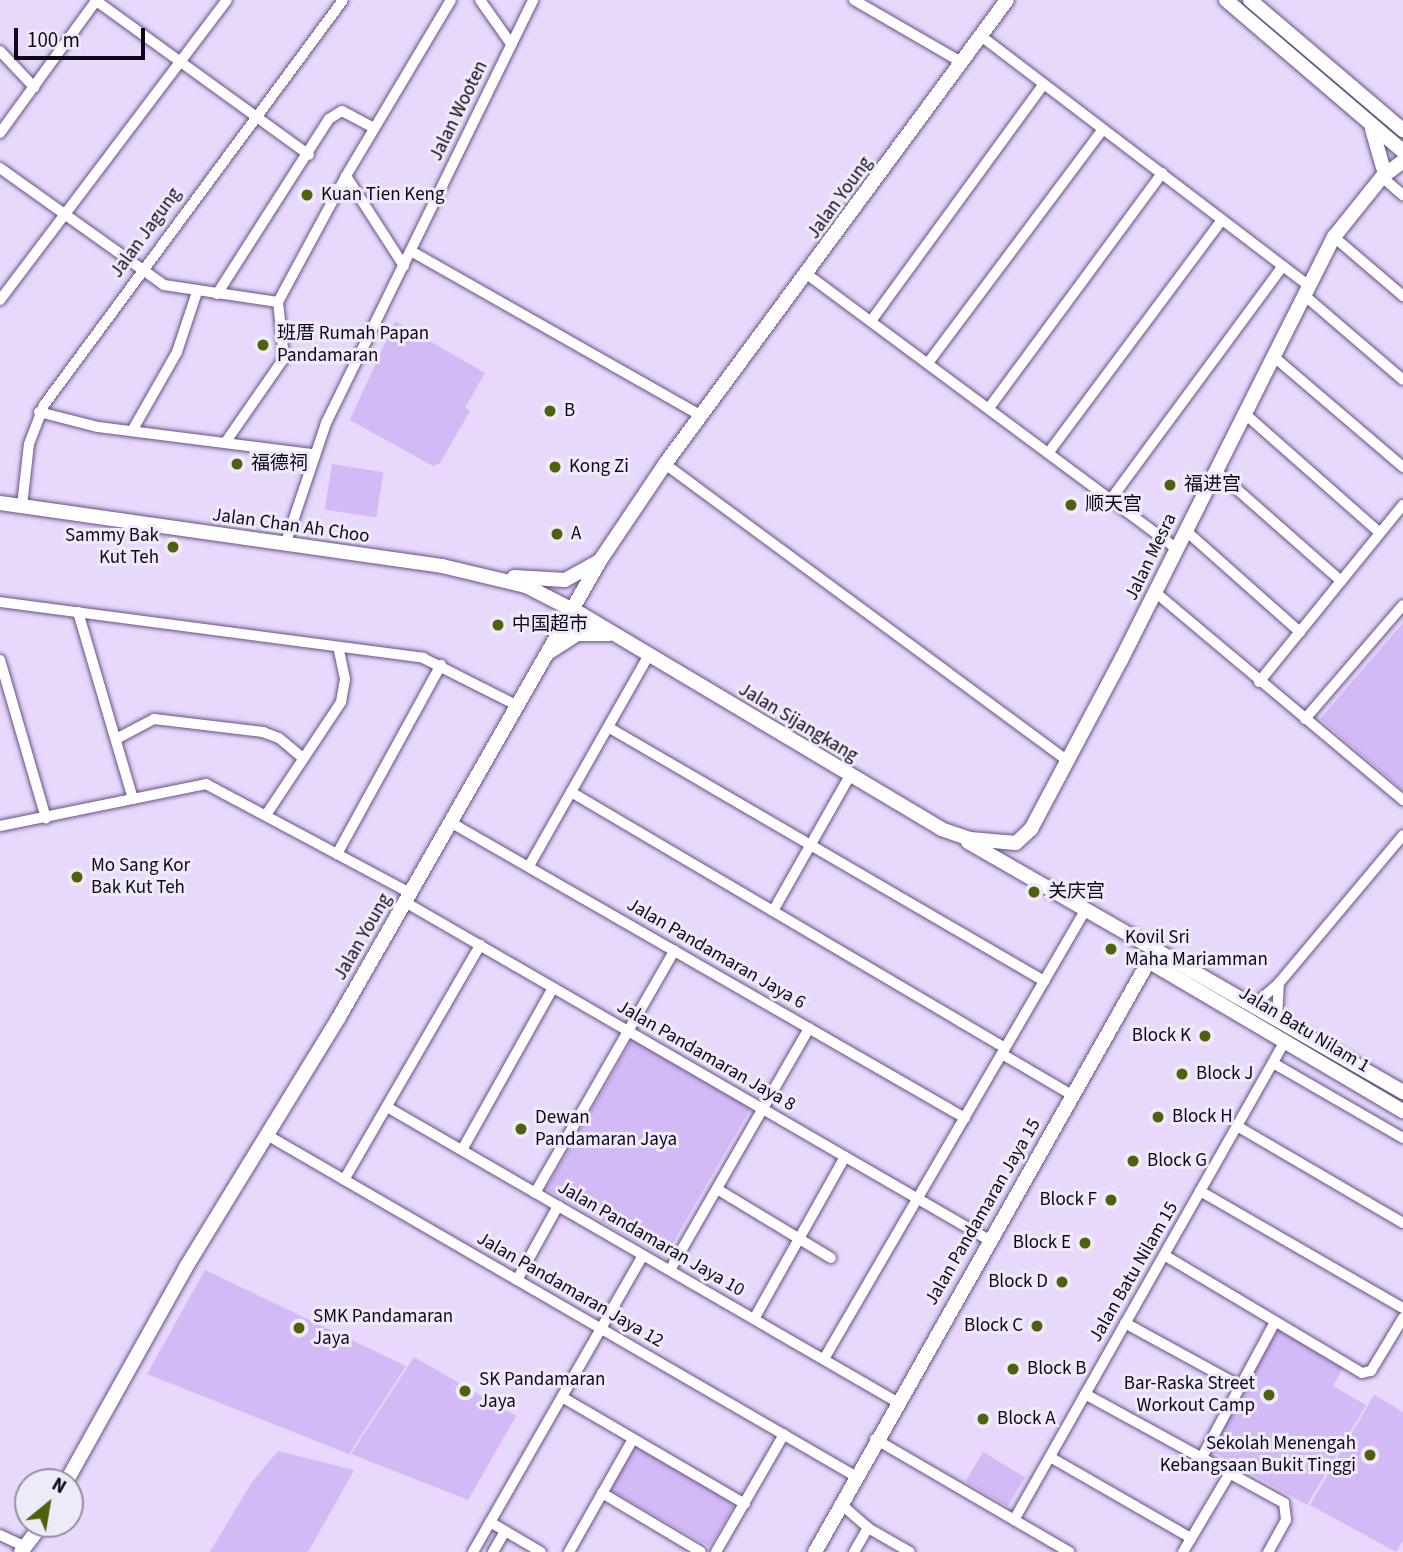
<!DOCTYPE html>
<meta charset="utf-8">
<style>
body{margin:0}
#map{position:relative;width:1403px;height:1552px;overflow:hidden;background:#e7d8fc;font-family:"Source Sans 3","Noto Sans SC",sans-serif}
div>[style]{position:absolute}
.green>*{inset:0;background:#d3b9f6;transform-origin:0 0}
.roads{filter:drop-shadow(0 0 2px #695286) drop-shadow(0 0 2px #695286)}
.street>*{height:10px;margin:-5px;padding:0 5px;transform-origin:5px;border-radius:5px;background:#fff}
.secondary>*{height:14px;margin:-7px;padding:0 7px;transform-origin:7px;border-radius:7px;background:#fff}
.dots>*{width:19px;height:19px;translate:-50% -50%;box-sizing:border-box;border:4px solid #efeaf7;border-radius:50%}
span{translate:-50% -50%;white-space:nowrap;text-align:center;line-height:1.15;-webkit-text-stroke:6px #efeaf7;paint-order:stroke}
.street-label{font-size:19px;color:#11071b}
.poi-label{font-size:19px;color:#11071b}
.left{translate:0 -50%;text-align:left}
.right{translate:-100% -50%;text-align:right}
.north{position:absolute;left:14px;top:1468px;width:70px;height:70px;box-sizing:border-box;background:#efeaf7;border:2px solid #968f9f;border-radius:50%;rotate:30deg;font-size:19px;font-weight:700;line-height:28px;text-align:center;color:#11071b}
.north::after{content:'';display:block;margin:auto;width:24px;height:32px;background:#4d620e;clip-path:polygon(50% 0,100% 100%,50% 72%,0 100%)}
.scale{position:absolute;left:14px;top:28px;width:131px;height:32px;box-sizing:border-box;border:4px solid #11071b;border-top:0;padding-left:9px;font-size:21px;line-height:24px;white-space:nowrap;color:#11071b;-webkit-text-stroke:5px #efeaf7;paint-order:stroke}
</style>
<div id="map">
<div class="green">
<i style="clip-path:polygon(395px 321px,485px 373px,465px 408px,470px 411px,440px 463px,433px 466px,350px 420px)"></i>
<i style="left:332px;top:464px;width:52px;height:46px;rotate:9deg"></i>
<i style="clip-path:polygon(1403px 623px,1403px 790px,1320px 719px)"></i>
<i style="left:633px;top:1038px;width:137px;height:174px;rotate:30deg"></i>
<i style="clip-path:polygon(205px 1270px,406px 1366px,349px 1454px,147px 1374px)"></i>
<i style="clip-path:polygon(1276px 1327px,1344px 1366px,1333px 1386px,1366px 1405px,1307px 1505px,1208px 1449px)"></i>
<i style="clip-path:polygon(414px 1357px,516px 1416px,468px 1500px,351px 1454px)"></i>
<i style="clip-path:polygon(1374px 1395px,1403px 1412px,1403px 1541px,1396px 1552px,1310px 1505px)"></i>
<i style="clip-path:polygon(642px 1448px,729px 1498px,733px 1507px,710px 1547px,610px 1490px,633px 1450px)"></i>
<i style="clip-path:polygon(278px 1451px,354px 1470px,308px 1552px,210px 1552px,252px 1482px)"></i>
<i style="left:983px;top:1452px;width:49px;height:34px;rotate:31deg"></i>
</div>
<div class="roads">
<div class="street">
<i style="left:95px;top:0;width:264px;rotate:35.9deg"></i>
<i style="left:480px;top:0;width:54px;rotate:54.8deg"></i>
<i style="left:854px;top:0;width:124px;rotate:30.1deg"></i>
<i style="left:981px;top:36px;width:412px;rotate:37.3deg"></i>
<i style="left:0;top:51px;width:50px;rotate:46.6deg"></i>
<i style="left:0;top:133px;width:163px;rotate:-54deg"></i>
<i style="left:0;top:168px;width:201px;rotate:35.5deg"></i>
<i style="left:164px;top:285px;width:115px;rotate:8.5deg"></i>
<i style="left:346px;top:176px;width:107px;rotate:57.2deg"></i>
<i style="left:1382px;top:177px;width:28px;rotate:41deg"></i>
<i style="left:1334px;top:237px;width:91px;rotate:40.5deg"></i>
<i style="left:411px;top:251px;width:334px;rotate:29.6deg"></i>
<i style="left:808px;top:275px;width:458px;rotate:36.6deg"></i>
<i style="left:217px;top:294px;width:208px;rotate:-57.4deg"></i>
<i style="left:329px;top:119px;width:15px;rotate:-32deg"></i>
<i style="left:342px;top:111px;width:36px;rotate:28deg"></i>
<i style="left:1304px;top:295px;width:130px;rotate:40.6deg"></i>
<i style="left:0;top:300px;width:376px;rotate:-52.9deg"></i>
<i style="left:871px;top:321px;width:293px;rotate:-53.9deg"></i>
<i style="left:1273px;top:356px;width:171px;rotate:40.5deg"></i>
<i style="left:928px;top:363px;width:292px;rotate:-53.2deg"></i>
<i style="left:989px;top:408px;width:292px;rotate:-53.6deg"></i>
<i style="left:39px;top:412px;width:61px;rotate:14.3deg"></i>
<i style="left:98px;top:427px;width:217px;rotate:7.2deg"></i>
<i style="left:1244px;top:413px;width:181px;rotate:41.4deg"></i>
<i style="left:132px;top:431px;width:91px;rotate:-60.3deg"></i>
<i style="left:177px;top:352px;width:63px;rotate:-71.6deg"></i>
<i style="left:225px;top:443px;width:103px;rotate:-55.2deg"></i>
<i style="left:284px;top:358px;width:56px;rotate:-96.1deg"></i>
<i style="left:278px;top:302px;width:143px;rotate:-61.6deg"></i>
<i style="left:346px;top:176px;width:205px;rotate:-59.2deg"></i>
<i style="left:1049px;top:452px;width:289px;rotate:-53.3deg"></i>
<i style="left:665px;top:464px;width:498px;rotate:36.4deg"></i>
<i style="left:1215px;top:470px;width:168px;rotate:41.4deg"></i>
<i style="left:1111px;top:499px;width:288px;rotate:-53.6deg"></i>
<i style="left:22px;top:506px;width:62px;rotate:-83.6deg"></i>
<i style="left:29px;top:444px;width:42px;rotate:-69deg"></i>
<i style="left:44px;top:405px;width:503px;rotate:-53.56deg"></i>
<i style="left:1185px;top:530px;width:154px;rotate:41.6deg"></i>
<i style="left:285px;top:545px;width:129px;rotate:-71.4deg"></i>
<i style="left:326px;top:423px;width:471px;rotate:-63.9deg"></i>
<i style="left:1155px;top:592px;width:324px;rotate:40deg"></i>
<i style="left:0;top:602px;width:427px;rotate:7.5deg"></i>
<i style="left:423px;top:658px;width:104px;rotate:26.8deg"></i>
<i style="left:78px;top:612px;width:195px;rotate:73.6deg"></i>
<i style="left:0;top:660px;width:165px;rotate:73.8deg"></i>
<i style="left:1259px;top:682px;width:228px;rotate:-50.9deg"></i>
<i style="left:1305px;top:719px;width:150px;rotate:-49.3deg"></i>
<i style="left:608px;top:727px;width:505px;rotate:30.22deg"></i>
<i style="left:118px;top:738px;width:41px;rotate:-27.8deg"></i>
<i style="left:154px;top:719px;width:110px;rotate:6.8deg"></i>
<i style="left:263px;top:732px;width:17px;rotate:21deg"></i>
<i style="left:279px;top:738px;width:31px;rotate:40deg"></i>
<i style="left:571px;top:792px;width:504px;rotate:30.53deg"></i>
<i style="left:266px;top:815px;width:136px;rotate:-56.4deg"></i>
<i style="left:341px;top:702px;width:23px;rotate:-80deg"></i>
<i style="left:345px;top:679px;width:30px;rotate:-102deg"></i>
<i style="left:450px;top:822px;width:594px;rotate:29.89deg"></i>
<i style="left:0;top:826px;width:210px;rotate:-11.5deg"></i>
<i style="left:206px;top:784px;width:231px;rotate:28.1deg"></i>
<i style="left:337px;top:854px;width:216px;rotate:-61.2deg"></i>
<i style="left:529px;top:866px;width:243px;rotate:-60.4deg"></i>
<i style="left:405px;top:902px;width:675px;rotate:30.06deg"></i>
<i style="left:773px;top:911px;width:154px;rotate:-60.4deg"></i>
<i style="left:1254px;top:1005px;width:33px;rotate:-41deg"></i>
<i style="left:1279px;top:983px;width:193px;rotate:-50deg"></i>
<i style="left:1277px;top:1019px;width:36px;rotate:-87deg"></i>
<i style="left:1002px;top:1054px;width:81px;rotate:30.4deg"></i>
<i style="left:1273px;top:1063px;width:150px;rotate:30deg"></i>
<i style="left:387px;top:1107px;width:589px;rotate:30.05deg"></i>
<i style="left:1237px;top:1126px;width:192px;rotate:30.3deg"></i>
<i style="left:267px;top:1135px;width:680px;rotate:30.11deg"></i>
<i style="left:462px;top:1150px;width:186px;rotate:-60.7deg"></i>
<i style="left:344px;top:1180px;width:272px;rotate:-59.9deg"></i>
<i style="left:717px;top:1189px;width:133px;rotate:31.2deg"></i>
<i style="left:1200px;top:1191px;width:234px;rotate:30deg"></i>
<i style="left:535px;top:1193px;width:280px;rotate:-60.1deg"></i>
<i style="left:1164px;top:1255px;width:230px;rotate:30.8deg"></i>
<i style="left:1362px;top:1373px;width:9px;rotate:-13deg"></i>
<i style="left:1371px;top:1371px;width:62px;rotate:-58.9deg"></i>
<i style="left:670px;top:1270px;width:279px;rotate:-60.1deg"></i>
<i style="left:517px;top:1280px;width:85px;rotate:-61deg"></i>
<i style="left:754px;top:1319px;width:186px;rotate:-60.7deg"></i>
<i style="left:1125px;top:1323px;width:131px;rotate:28.7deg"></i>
<i style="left:824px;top:1359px;width:521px;rotate:-59.79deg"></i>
<i style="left:1085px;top:1394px;width:227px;rotate:28.7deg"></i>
<i style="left:1284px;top:1503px;width:17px;rotate:83deg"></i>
<i style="left:1286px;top:1520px;width:37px;rotate:119deg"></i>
<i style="left:562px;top:1397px;width:212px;rotate:30.3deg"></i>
<i style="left:875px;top:1439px;width:225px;rotate:30.2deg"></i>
<i style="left:1050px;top:1457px;width:163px;rotate:29.9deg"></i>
<i style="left:1202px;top:1457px;width:153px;rotate:-61.6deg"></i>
<i style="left:602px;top:1493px;width:115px;rotate:30.8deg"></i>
<i style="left:842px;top:1505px;width:35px;rotate:41deg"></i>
<i style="left:868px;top:1528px;width:48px;rotate:29.7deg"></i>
<i style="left:1014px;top:1520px;width:550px;rotate:-60.5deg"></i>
<i style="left:490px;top:1522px;width:59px;rotate:30.5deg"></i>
<i style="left:0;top:1535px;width:26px;rotate:25deg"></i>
<i style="left:473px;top:1552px;width:342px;rotate:-60.2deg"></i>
<i style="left:493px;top:1552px;width:24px;rotate:-60deg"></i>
<i style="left:569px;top:1552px;width:130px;rotate:-60.5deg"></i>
<i style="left:716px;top:1552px;width:136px;rotate:-60deg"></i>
<i style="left:854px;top:1552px;width:28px;rotate:-60deg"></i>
<i style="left:1183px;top:1552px;width:92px;rotate:-59.3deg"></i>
</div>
<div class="secondary">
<i style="left:1226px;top:0;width:233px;rotate:40.5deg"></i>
<i style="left:1250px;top:0;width:201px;rotate:40.4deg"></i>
<i style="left:1372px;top:129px;width:40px;rotate:74deg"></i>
<i style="left:1382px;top:177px;width:26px;rotate:-37deg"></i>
<i style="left:0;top:503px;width:446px;rotate:8.1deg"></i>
<i style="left:442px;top:566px;width:86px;rotate:13.4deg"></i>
<i style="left:526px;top:586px;width:62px;rotate:27deg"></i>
<i style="left:581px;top:614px;width:419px;rotate:30.8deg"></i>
<i style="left:941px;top:829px;width:31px;rotate:19deg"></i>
<i style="left:970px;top:839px;width:46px;rotate:5deg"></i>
<i style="left:1016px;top:843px;width:21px;rotate:-43deg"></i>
<i style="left:1031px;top:829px;width:191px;rotate:-62deg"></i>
<i style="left:1121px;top:660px;width:474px;rotate:-63.3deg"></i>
<i style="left:1334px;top:237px;width:77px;rotate:-51.3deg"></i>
<i style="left:514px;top:577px;width:51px;rotate:3.4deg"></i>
<i style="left:565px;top:580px;width:37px;rotate:-29deg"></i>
<i style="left:548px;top:653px;width:35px;rotate:-33deg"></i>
<i style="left:577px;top:634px;width:32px"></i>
<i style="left:968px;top:842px;width:502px;rotate:29.89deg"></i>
<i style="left:1148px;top:961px;width:296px;rotate:30.5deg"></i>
<i style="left:66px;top:1482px;width:246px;rotate:-60.8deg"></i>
<i style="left:186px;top:1267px;width:291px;rotate:-58.5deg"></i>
<i style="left:338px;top:1019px;width:530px;rotate:-60.24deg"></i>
<i style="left:601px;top:559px;width:115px;rotate:-56deg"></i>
<i style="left:665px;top:464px;width:576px;rotate:-53.61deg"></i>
<i style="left:21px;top:1552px;width:35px;rotate:-53deg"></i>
<i style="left:815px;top:1552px;width:691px;rotate:-60.54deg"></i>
</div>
</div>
<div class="dots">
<i style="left:307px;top:195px;background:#4d620e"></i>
<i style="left:263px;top:345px;background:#4d620e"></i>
<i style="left:550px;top:411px;background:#4d620e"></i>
<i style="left:237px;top:464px;background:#4d620e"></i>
<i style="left:555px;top:467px;background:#4d620e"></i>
<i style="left:1170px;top:485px;background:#4d620e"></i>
<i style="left:1071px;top:505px;background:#4d620e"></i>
<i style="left:557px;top:534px;background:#4d620e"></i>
<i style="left:173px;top:547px;background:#4d620e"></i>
<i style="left:498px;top:625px;background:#4d620e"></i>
<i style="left:77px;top:877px;background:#4d620e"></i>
<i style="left:1034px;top:892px;background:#4d620e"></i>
<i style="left:1111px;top:949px;background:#4d620e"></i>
<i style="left:1205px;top:1036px;background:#4d620e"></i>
<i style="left:1182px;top:1074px;background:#4d620e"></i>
<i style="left:1158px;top:1117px;background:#4d620e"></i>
<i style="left:521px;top:1129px;background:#4d620e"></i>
<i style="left:1133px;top:1161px;background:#4d620e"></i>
<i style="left:1111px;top:1200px;background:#4d620e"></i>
<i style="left:1085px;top:1243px;background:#4d620e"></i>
<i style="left:1062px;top:1282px;background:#4d620e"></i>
<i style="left:1037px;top:1326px;background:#4d620e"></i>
<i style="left:299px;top:1328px;background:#4d620e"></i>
<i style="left:1013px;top:1369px;background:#4d620e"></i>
<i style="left:465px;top:1391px;background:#4d620e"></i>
<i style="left:1269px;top:1395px;background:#4d620e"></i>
<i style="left:983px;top:1419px;background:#4d620e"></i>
<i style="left:1370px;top:1455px;background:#4d620e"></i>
</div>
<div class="street-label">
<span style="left:459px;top:111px;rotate:-64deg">Jalan Wooten</span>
<span style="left:840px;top:198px;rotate:-54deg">Jalan Young</span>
<span style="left:146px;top:233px;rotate:-54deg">Jalan Jagung</span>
<span style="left:291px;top:526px;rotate:8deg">Jalan Chan Ah Choo</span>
<span style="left:1151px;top:557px;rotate:-64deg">Jalan Mesra</span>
<span style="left:798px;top:723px;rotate:31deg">Jalan Sijangkang</span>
<span style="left:363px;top:937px;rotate:-60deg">Jalan Young</span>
<span style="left:716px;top:954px;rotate:30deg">Jalan Pandamaran Jaya 6</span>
<span style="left:1304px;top:1030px;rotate:31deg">Jalan Batu Nilam 1</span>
<span style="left:706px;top:1056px;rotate:30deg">Jalan Pandamaran Jaya 8</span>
<span style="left:983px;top:1212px;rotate:-60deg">Jalan Pandamaran Jaya 15</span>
<span style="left:651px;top:1239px;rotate:30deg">Jalan Pandamaran Jaya 10</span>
<span style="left:1134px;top:1272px;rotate:-60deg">Jalan Batu Nilam 15</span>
<span style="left:570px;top:1290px;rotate:30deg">Jalan Pandamaran Jaya 12</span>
</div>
<div class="poi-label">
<span class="left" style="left:321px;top:195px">Kuan Tien Keng</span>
<span class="left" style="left:277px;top:345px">班厝 Rumah Papan<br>Pandamaran</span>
<span class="left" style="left:564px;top:411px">B</span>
<span class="left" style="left:251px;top:464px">福德祠</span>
<span class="left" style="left:569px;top:467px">Kong Zi</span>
<span class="left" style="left:1184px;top:485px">福进宫</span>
<span class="left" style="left:1085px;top:505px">顺天宫</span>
<span class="left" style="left:571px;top:534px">A</span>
<span class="right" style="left:159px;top:547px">Sammy Bak<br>Kut Teh</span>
<span class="left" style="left:512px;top:625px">中国超市</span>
<span class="left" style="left:91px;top:877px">Mo Sang Kor<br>Bak Kut Teh</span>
<span class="left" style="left:1048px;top:892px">关庆宫</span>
<span class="left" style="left:1125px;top:949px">Kovil Sri<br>Maha Mariamman</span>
<span class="right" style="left:1191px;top:1036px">Block K</span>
<span class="left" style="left:1196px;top:1074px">Block J</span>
<span class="left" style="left:1172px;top:1117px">Block H</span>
<span class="left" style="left:535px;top:1129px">Dewan<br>Pandamaran Jaya</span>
<span class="left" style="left:1147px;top:1161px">Block G</span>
<span class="right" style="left:1097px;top:1200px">Block F</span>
<span class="right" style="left:1071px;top:1243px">Block E</span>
<span class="right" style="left:1048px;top:1282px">Block D</span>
<span class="left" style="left:313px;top:1328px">SMK Pandamaran<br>Jaya</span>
<span class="right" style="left:1023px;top:1326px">Block C</span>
<span class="left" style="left:1027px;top:1369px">Block B</span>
<span class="left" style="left:479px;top:1391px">SK Pandamaran<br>Jaya</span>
<span class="right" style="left:1255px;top:1395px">Bar-Raska Street<br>Workout Camp</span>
<span class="left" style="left:997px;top:1419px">Block A</span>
<span class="right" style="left:1356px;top:1455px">Sekolah Menengah<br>Kebangsaan Bukit Tinggi</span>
</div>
<div class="north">N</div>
<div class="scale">100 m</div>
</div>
